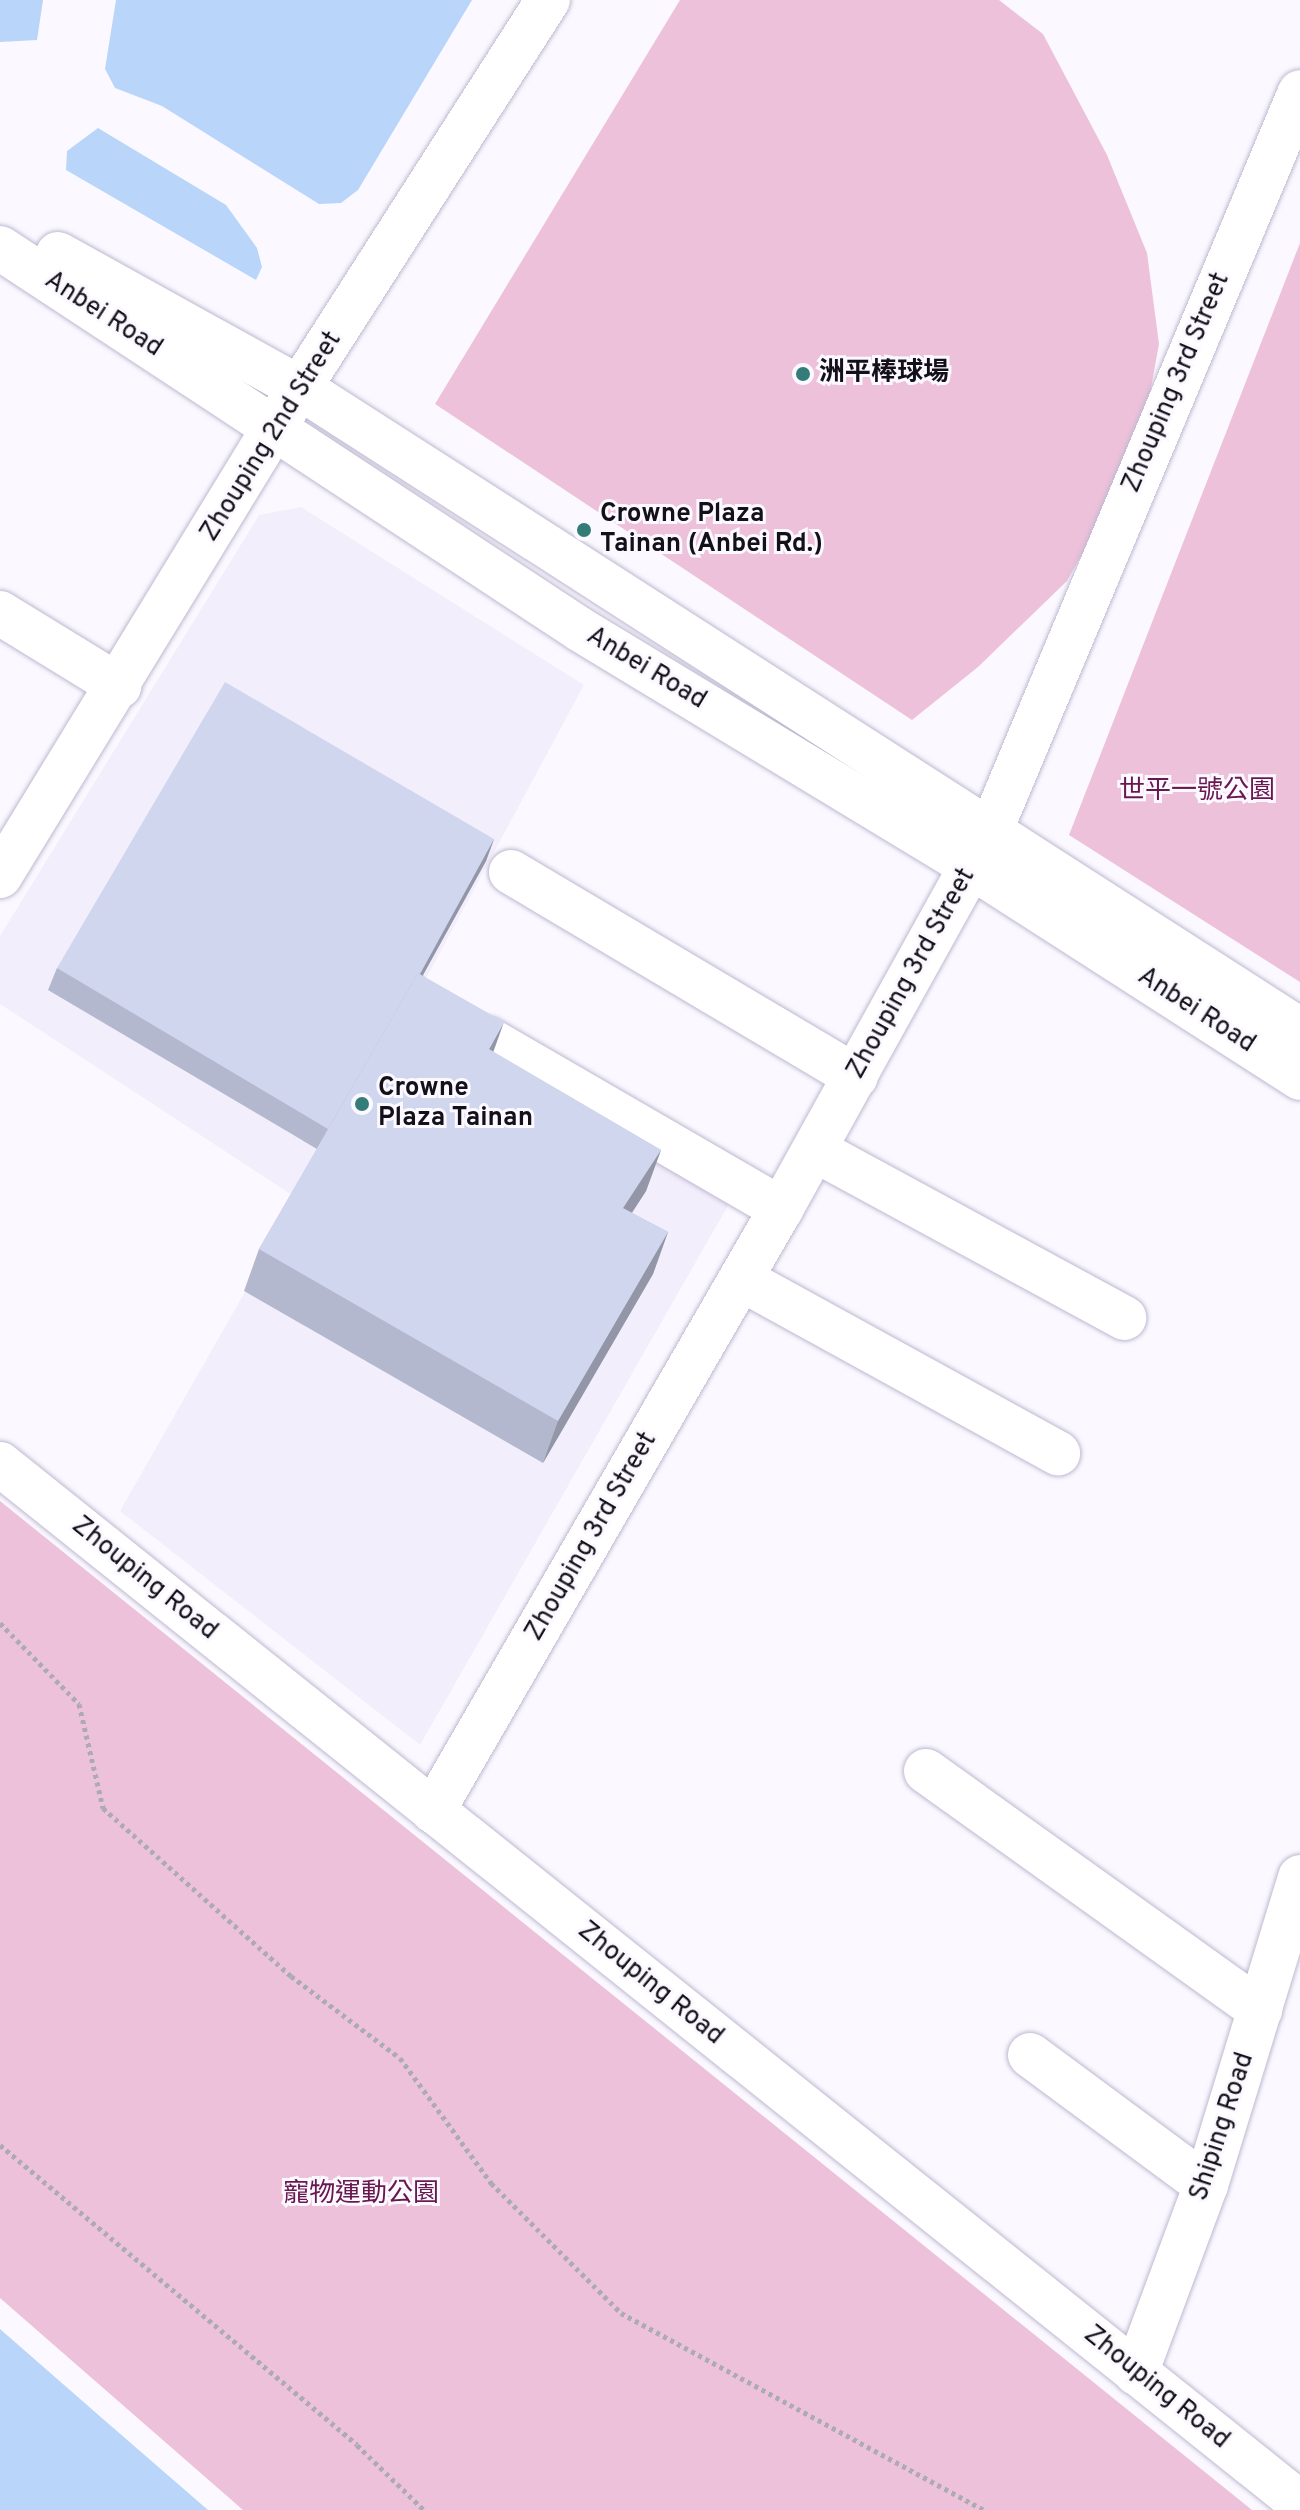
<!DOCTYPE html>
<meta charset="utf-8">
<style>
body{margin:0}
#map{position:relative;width:1300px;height:2510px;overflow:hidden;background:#fbf9ff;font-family:Overpass,"Noto Sans TC",sans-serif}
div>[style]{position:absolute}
.built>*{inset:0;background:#f2eefc}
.green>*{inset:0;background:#edc1da}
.water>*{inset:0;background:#b9d5f9}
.path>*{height:5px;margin-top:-2.5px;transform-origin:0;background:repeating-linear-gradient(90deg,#adabb2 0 4px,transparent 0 8px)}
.roads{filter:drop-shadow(0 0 2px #bfb8d1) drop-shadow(0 0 2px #bfb8d1)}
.minor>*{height:44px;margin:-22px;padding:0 22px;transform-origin:22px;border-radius:22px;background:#fff}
.wall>*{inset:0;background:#b4b8ce}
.shaded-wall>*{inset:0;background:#9296a7}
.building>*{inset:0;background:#d1d6ef}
.dots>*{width:22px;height:22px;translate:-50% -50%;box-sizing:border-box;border:4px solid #fbf9ff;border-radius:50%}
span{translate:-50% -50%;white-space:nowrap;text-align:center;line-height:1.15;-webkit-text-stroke:6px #fbf9ff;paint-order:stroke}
.street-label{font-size:26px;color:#131019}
.poi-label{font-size:26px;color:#131019;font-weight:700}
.left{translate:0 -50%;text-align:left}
.park-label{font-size:26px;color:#68174f}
</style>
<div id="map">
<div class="built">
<i style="clip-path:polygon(301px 507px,584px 685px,408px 1012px,733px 1197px,420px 1745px,120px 1511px,298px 1199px,0 1004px,0 936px,259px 515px)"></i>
</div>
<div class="green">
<i style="clip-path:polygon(680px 0,999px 0,1043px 34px,1107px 155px,1147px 253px,1159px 344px,1143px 431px,1106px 511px,1067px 581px,978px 667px,912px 720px,435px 404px)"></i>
<i style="clip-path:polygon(1300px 243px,1300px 982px,1069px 835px)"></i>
<i style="clip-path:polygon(0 1501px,1252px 2510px,243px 2510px,0 2298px)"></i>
</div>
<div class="water">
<i style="clip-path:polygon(0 0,43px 0,37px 40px,0 42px)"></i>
<i style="clip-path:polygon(116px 0,472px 0,358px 190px,341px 203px,319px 204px,162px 106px,115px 88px,105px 69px)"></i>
<i style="clip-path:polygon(98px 128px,226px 205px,257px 248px,262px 267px,256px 280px,66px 170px,67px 151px)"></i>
<i style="clip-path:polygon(0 2329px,103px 2419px,208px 2510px,0 2510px)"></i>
</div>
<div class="path">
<i style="left:0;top:1623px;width:113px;rotate:45.7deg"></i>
<i style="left:79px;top:1704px;width:107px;rotate:77deg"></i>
<i style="left:103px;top:1808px;width:252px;rotate:41.8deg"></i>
<i style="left:291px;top:1976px;width:136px;rotate:37deg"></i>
<i style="left:400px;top:2058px;width:155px;rotate:53.9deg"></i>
<i style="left:491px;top:2183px;width:184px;rotate:45deg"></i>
<i style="left:621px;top:2313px;width:413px;rotate:28.5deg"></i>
<i style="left:0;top:2145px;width:466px;rotate:40deg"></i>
<i style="left:357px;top:2445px;width:93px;rotate:44.1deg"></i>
</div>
<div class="roads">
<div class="minor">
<i style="left:0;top:248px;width:695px;rotate:33.32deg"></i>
<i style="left:581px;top:630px;width:455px;rotate:31.2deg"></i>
<i style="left:970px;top:866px;width:392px;rotate:32.7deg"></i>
<i style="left:58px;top:254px;width:279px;rotate:29deg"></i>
<i style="left:302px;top:389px;width:1186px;rotate:32.71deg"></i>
<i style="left:0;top:613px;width:140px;rotate:31.5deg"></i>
<i style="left:511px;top:872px;width:401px;rotate:30.7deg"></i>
<i style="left:0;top:876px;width:527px;rotate:-58.57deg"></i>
<i style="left:275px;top:426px;width:506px;rotate:-57.35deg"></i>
<i style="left:488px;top:1039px;width:339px;rotate:30.1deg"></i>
<i style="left:815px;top:1150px;width:352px;rotate:28.5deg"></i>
<i style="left:741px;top:1279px;width:362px;rotate:28.8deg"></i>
<i style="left:0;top:1464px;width:1664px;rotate:38.63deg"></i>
<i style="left:926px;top:1771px;width:411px;rotate:35.6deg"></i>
<i style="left:433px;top:1811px;width:695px;rotate:-59.97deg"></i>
<i style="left:781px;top:1209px;width:431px;rotate:-61deg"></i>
<i style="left:990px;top:832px;width:802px;rotate:-67.27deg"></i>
<i style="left:1030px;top:2055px;width:219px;rotate:36.5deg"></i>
<i style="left:1136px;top:2373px;width:201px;rotate:-69.6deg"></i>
<i style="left:1206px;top:2185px;width:322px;rotate:-73deg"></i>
</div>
</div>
<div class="wall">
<i style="clip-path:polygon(494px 839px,486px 861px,423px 975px,493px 1052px,661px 1150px,646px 1191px,632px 1213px,668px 1232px,653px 1274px,543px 1463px,244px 1291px,259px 1249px,317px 1149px,48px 990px,57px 968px)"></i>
</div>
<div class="shaded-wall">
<i style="clip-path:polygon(494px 839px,486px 861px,324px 1154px,333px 1131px)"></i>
<i style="clip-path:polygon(504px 1022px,489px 1064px,489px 1049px)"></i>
<i style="clip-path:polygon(661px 1150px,646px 1191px,608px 1249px,623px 1208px)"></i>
<i style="clip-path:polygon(668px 1232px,653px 1274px,543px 1463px,558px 1421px)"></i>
</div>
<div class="building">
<i style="clip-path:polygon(225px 682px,494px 839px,420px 974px,418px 973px,328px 1129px,57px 968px)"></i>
<i style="clip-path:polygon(418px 973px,504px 1022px,489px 1049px,661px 1150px,623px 1208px,668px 1232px,558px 1421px,259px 1249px)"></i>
</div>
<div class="dots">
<i style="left:803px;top:374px;background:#347c77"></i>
<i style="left:584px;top:530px;background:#347c77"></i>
<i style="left:362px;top:1104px;background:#347c77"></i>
</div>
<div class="street-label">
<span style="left:103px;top:315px;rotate:33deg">Anbei Road</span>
<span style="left:1177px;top:383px;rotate:-67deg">Zhouping 3rd Street</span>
<span style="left:272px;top:437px;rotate:-58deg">Zhouping 2nd Street</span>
<span style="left:646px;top:669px;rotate:31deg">Anbei Road</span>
<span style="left:912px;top:974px;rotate:-61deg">Zhouping 3rd Street</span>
<span style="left:1196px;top:1011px;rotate:33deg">Anbei Road</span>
<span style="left:592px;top:1537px;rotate:-60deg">Zhouping 3rd Street</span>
<span style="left:144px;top:1579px;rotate:39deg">Zhouping Road</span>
<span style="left:650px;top:1984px;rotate:39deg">Zhouping Road</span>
<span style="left:1223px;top:2127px;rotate:-72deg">Shiping Road</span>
<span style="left:1156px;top:2388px;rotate:39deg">Zhouping Road</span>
</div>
<div class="poi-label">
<span class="left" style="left:819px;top:374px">洲平棒球場</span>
<span class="left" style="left:600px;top:530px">Crowne Plaza<br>Tainan (Anbei Rd.)</span>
<span class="left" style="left:378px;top:1104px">Crowne<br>Plaza Tainan</span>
</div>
<div class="park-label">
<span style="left:1197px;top:792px">世平一號公園</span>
<span style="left:361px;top:2195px">寵物運動公園</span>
</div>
</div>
